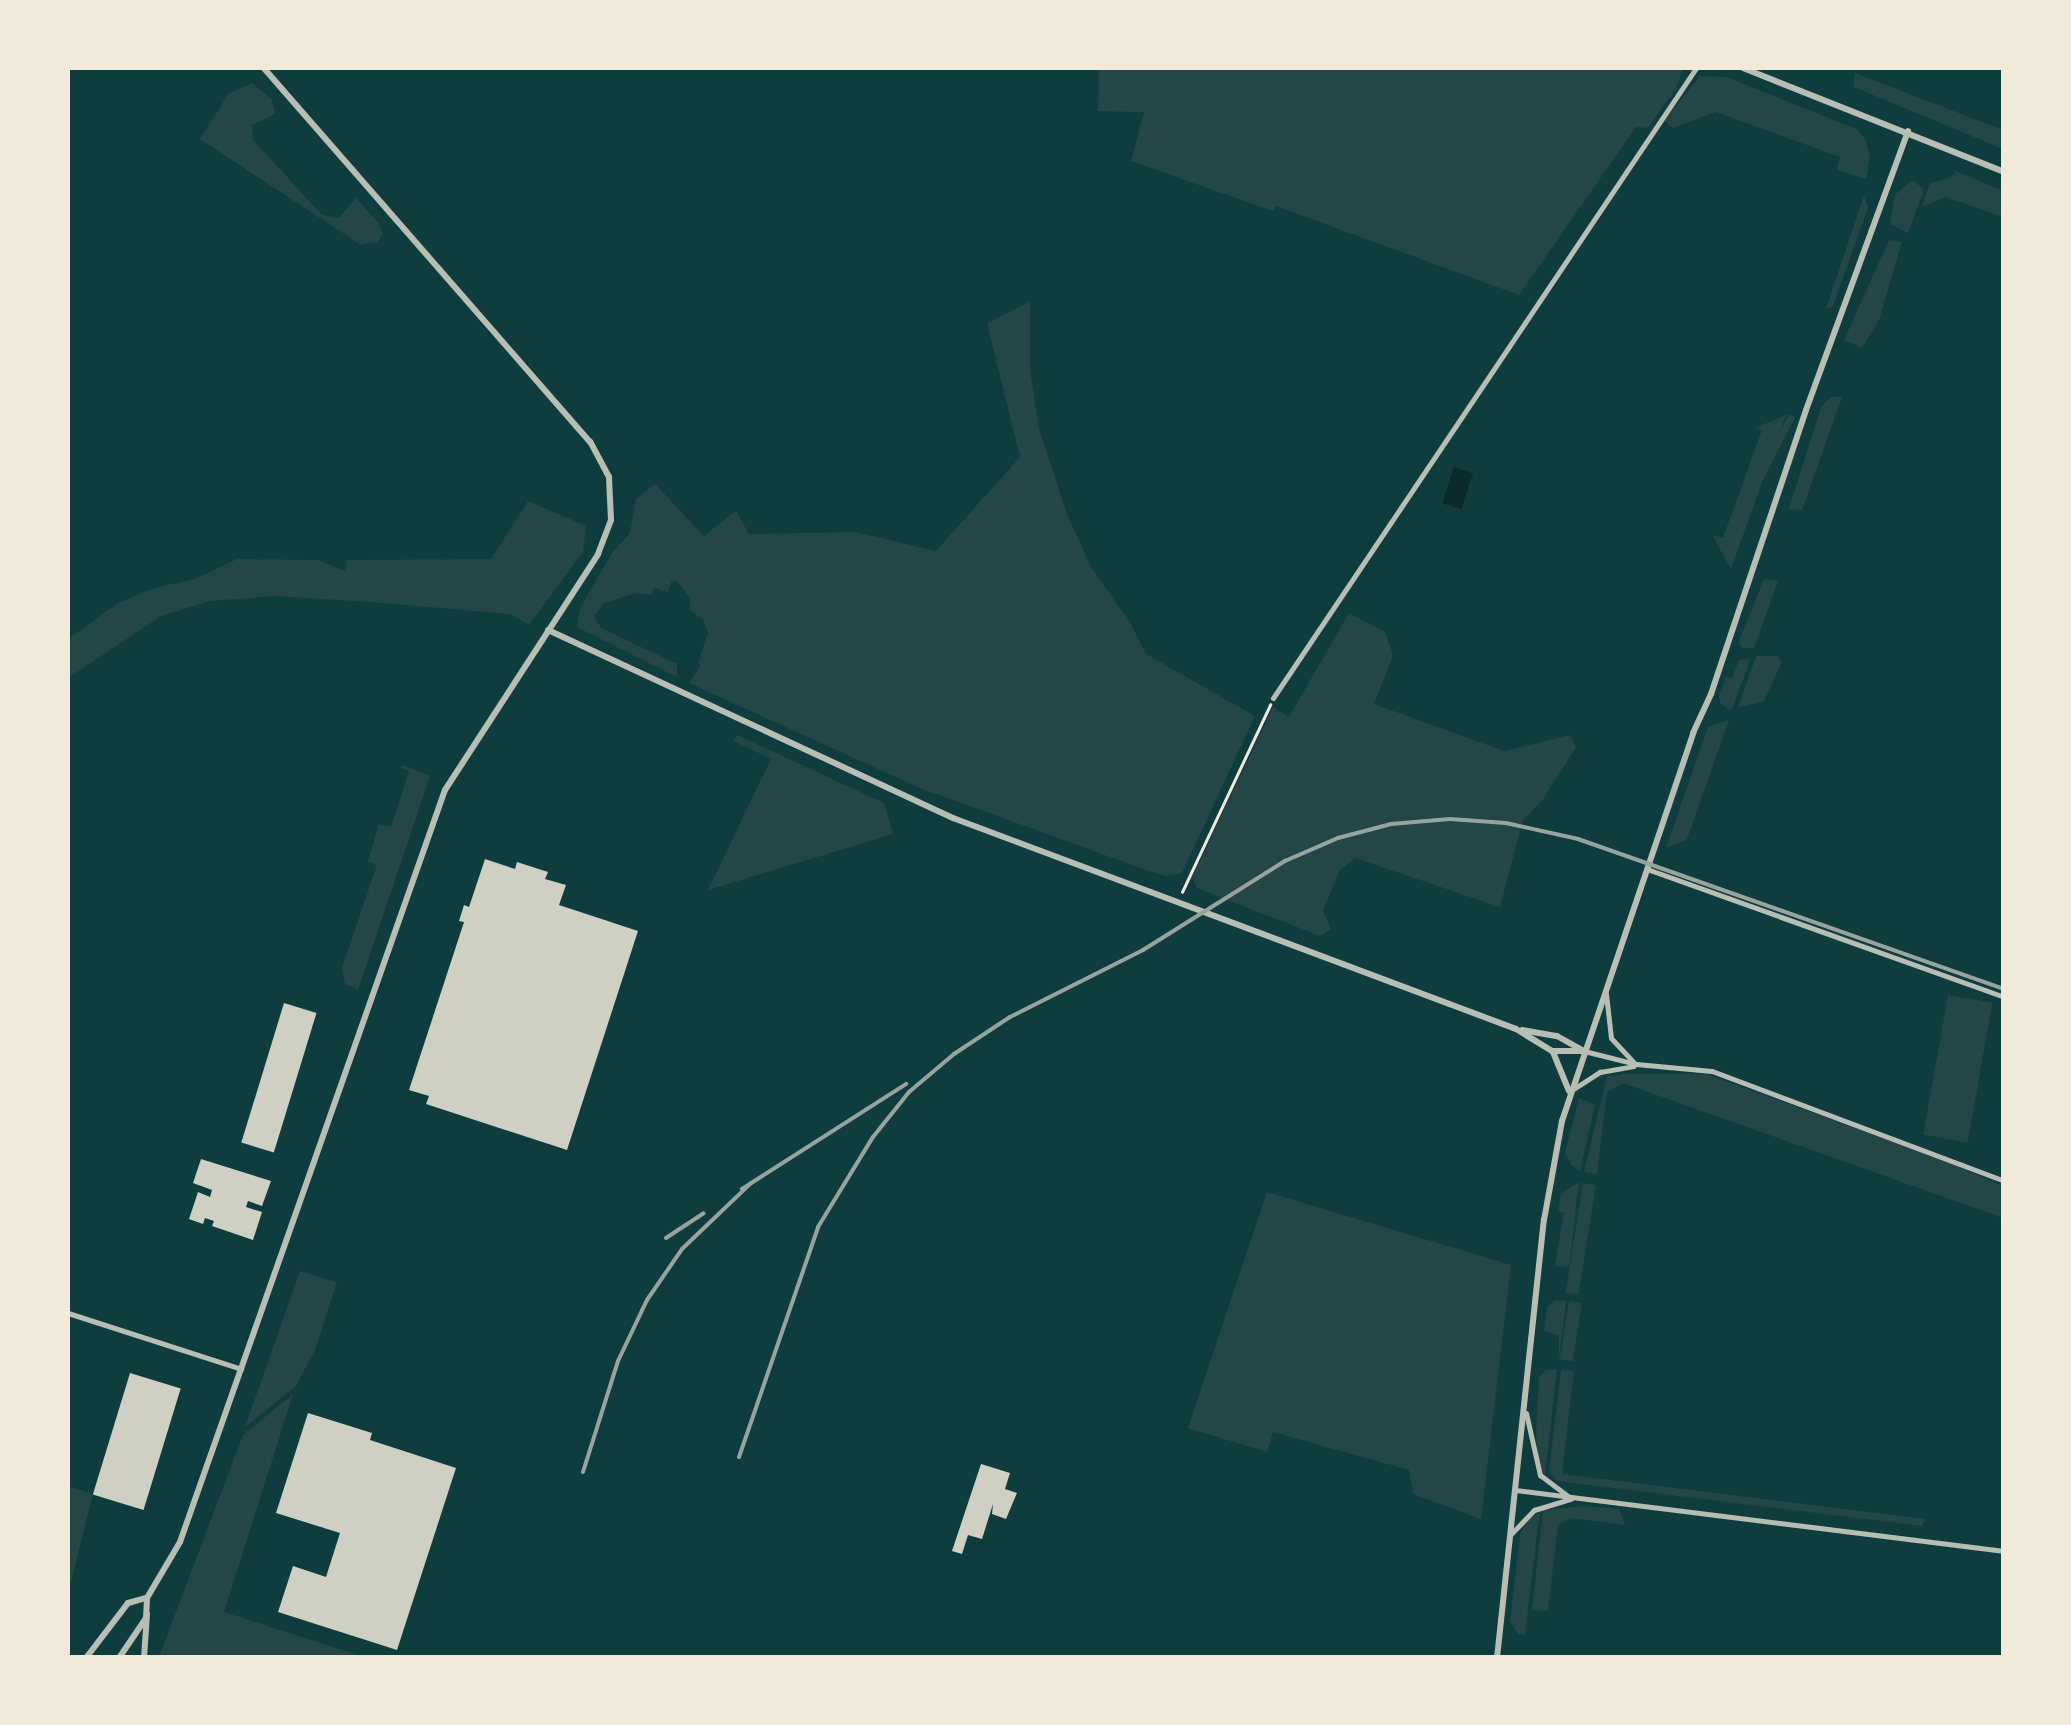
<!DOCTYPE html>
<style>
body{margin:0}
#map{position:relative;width:2071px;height:1725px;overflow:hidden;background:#0f3d3e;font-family:"Public Sans",sans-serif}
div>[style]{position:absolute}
.green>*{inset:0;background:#244646;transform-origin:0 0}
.water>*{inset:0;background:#0a2a2b;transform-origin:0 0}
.building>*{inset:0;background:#cfcfc3;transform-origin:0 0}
.path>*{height:2.5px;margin:-1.25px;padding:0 1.25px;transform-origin:1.25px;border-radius:1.25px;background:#f1e9da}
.minor>*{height:5px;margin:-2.5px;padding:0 2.5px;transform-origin:2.5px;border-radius:2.5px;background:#b8beb3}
.tertiary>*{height:6px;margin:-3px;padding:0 3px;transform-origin:3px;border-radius:3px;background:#b8beb3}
.rail>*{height:4px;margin:-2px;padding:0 2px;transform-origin:2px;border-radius:2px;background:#97a49c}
span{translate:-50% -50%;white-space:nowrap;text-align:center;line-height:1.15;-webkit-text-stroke:8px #f1e9da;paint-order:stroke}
.frame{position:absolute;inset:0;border:70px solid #f1e9da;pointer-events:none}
</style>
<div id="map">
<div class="green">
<i style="clip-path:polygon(1099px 68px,1681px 68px,1683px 69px,1676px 88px,1648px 128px,1636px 127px,1519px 295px,1276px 206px,1273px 211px,1131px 161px,1144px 112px,1098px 111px)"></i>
<i style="clip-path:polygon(1855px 73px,2003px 130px,2003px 149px,1854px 87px)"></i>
<i style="clip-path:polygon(1700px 76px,1726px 77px,1856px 129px,1866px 140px,1870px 158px,1866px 179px,1837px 170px,1840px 157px,1716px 112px,1673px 128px,1664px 121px)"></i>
<i style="clip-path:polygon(252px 83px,272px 100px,275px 114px,252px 125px,253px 140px,322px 215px,339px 218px,356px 198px,380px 225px,383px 234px,377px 242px,361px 245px,200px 139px,229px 93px)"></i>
<i style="clip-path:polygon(1956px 171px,2003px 191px,2003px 217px,1946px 197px,1922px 207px,1930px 183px,1950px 178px)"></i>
<i style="clip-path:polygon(1912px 180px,1924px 189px,1908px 233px,1890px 224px,1895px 195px)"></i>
<i style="clip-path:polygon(1864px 195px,1868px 208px,1833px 306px,1826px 309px)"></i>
<i style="clip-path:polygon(1889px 240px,1902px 242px,1879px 320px,1862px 348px,1844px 340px)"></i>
<i style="clip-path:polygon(1030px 302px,1030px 370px,1039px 429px,1067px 514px,1091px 567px,1131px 624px,1146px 654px,1255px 716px,1182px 873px,1166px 876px,1146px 870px,920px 788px,689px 683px,701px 665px,698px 663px,708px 633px,703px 619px,689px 610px,691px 599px,677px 581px,671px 582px,668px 592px,654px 588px,651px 595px,636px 593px,604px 603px,594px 616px,601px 628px,677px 664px,677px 677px,577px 627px,580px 608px,612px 553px,630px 533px,636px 499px,655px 484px,704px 536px,736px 511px,749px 534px,855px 532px,936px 551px,1020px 457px,987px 323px)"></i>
<i style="clip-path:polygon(1831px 397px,1842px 397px,1802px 510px,1789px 509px,1821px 407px)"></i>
<i style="left:1789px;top:414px;width:7px;height:133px;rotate:27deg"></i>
<i style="clip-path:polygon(1786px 415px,1731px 569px,1712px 535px,1723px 538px,1762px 430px,1755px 428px)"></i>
<i style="clip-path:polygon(528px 501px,586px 526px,583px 552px,529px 625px,511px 614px,370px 602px,274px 596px,210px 601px,161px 616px,68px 678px,68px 639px,118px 603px,154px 588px,195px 579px,237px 559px,317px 560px,345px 571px,347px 560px,491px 559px)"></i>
<i style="clip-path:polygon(1764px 579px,1778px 581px,1754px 648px,1743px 648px,1738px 643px)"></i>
<i style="clip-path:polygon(1349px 613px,1385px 632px,1393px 655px,1374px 704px,1504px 751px,1570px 735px,1576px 747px,1544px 798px,1523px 820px,1500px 907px,1355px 858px,1340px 870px,1323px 910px,1331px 929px,1320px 936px,1197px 888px,1192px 878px,1273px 707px,1289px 717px)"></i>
<i style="clip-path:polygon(1756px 656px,1777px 656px,1782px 662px,1764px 701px,1738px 708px)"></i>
<i style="clip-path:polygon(1751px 658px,1732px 709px,1729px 709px,1720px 703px,1719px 696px,1726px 677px,1732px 678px,1739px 660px)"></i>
<i style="clip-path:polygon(1729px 720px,1687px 839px,1666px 848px,1708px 727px)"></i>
<i style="clip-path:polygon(737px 735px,884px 803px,893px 834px,708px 890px,771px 759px,734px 741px)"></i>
<i style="clip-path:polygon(403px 765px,430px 776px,358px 990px,345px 984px,342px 968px,377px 865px,368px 861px,379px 824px,391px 827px,409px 771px,399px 767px)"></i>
<i style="left:1948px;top:995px;width:45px;height:142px;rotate:10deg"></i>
<i style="clip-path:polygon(1623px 1074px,1706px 1074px,1941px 1159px,2003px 1186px,2003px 1218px,1623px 1083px,1607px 1092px,1597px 1174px,1584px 1172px,1607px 1076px)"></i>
<i style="clip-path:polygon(1579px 1098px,1595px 1105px,1580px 1171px,1571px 1165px,1565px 1152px)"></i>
<i style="clip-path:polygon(1579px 1182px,1569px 1267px,1555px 1266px,1564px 1213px,1558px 1211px,1561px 1194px)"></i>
<i style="left:1583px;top:1183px;width:13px;height:111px;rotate:9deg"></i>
<i style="clip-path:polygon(1267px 1192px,1511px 1265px,1481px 1519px,1413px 1494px,1409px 1470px,1273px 1432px,1267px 1452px,1188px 1428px)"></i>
<i style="clip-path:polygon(300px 1271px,337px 1282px,315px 1350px,296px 1386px,245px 1427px)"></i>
<i style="clip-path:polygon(1555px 1300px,1566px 1301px,1559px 1360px,1559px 1335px,1544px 1331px,1547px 1307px)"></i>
<i style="left:1569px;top:1301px;width:13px;height:59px;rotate:9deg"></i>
<i style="clip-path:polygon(1557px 1369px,1545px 1476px,1538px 1462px,1536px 1432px,1539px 1377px,1546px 1370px)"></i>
<i style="clip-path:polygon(1561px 1370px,1574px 1371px,1562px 1474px,1925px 1519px,1922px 1526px,1557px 1481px,1549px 1471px)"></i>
<i style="clip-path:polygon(293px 1394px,224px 1612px,364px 1657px,159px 1657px,243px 1435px)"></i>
<i style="clip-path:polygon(71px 1487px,93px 1494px,68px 1593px,68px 1496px)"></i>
<i style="clip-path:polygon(1585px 1506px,1619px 1509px,1625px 1525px,1571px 1518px,1558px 1525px,1548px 1611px,1532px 1610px,1543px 1510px)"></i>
<i style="clip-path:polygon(1540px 1511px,1525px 1635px,1518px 1635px,1510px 1621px,1520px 1535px,1527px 1521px)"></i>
</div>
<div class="water">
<i style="left:1454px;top:467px;width:20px;height:38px;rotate:18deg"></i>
</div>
<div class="building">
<i style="clip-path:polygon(485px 859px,515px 869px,517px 862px,548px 872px,545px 879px,566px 885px,559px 905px,638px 931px,567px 1150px,426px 1104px,429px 1096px,409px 1090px,464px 922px,459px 921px,464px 905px,469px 907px)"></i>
<i style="left:284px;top:1003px;width:34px;height:146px;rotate:17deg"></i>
<i style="clip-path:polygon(201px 1159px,271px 1181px,262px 1206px,248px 1201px,246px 1207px,262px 1212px,253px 1240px,212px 1226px,214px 1221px,205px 1218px,203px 1224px,189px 1219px,198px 1192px,210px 1197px,212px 1190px,193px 1183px)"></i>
<i style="left:130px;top:1373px;width:53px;height:127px;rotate:17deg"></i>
<i style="clip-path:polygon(308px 1413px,372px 1433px,370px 1440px,456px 1468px,397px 1650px,278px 1612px,293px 1566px,326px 1577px,340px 1533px,276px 1513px)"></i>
<i style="clip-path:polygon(981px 1464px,1010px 1473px,1005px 1489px,1017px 1493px,1006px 1519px,992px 1514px,993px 1504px,982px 1539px,968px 1535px,962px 1554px,952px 1551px)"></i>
</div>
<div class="path">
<i style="left:1182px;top:892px;width:207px;rotate:-64.8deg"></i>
</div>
<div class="minor">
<i style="left:1273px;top:698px;width:759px;rotate:-56.12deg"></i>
<i style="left:1647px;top:869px;width:379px;rotate:19.7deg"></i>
<i style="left:1606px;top:994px;width:44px;rotate:83.5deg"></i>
<i style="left:1611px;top:1038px;width:34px;rotate:47deg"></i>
<i style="left:1584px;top:1051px;width:54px;rotate:14deg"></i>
<i style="left:1636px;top:1064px;width:76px;rotate:5.3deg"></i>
<i style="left:1712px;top:1071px;width:312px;rotate:20.6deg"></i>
<i style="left:1575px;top:1088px;width:30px;rotate:-33deg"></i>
<i style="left:1600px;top:1072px;width:34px;rotate:-10deg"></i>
<i style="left:68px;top:1313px;width:182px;rotate:17.9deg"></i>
<i style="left:1526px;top:1413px;width:64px;rotate:77.3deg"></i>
<i style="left:1540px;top:1475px;width:34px;rotate:37deg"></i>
<i style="left:1515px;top:1490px;width:493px;rotate:7.1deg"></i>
<i style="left:1510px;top:1535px;width:35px;rotate:-46deg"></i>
<i style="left:1534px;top:1510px;width:39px;rotate:-17deg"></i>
</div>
<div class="tertiary">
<i style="left:1743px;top:68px;width:281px;rotate:21.7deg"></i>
<i style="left:548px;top:630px;width:447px;rotate:24.9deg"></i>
<i style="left:953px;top:818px;width:601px;rotate:20.54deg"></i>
<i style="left:1516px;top:1029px;width:42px;rotate:31.4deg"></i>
<i style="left:1552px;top:1051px;width:32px"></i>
<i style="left:1522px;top:1030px;width:36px;rotate:10deg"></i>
<i style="left:1557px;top:1036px;width:31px;rotate:29deg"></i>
<i style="left:1553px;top:1052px;width:42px;rotate:67.7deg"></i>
<i style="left:86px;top:1658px;width:69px;rotate:-52.6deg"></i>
<i style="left:128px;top:1603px;width:19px;rotate:-16deg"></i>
<i style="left:119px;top:1658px;width:48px;rotate:-56deg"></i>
<i style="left:146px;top:1618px;width:20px;rotate:-87deg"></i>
<i style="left:147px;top:1598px;width:65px;rotate:-59.5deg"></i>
<i style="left:180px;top:1542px;width:797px;rotate:-70.59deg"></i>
<i style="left:445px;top:790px;width:281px;rotate:-57deg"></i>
<i style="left:598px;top:554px;width:36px;rotate:-69deg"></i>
<i style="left:611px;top:520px;width:43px;rotate:-92.7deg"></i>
<i style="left:609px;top:477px;width:40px;rotate:-118deg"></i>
<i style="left:590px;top:442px;width:496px;rotate:-131.1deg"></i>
<i style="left:144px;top:1658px;width:44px;rotate:-86.1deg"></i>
<i style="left:1497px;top:1658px;width:441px;rotate:-83.9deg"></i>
<i style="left:1544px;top:1220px;width:101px;rotate:-79.7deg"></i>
<i style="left:1562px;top:1121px;width:410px;rotate:-71.3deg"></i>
<i style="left:1693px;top:733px;width:43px;rotate:-65.2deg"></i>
<i style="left:1711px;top:694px;width:299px;rotate:-71.5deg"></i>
<i style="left:1806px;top:410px;width:297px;rotate:-69.9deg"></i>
</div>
<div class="rail">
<i style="left:742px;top:1189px;width:195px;rotate:-32.6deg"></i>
<i style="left:666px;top:1238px;width:45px;rotate:-33.3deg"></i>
<i style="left:739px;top:1457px;width:243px;rotate:-71deg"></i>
<i style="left:818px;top:1227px;width:105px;rotate:-58.6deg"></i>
<i style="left:873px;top:1137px;width:58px;rotate:-51.3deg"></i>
<i style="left:909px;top:1092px;width:59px;rotate:-40.2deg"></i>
<i style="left:954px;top:1054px;width:67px;rotate:-33.5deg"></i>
<i style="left:1010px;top:1017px;width:149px;rotate:-26.7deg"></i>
<i style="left:1143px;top:950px;width:168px;rotate:-32.1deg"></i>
<i style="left:1285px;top:861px;width:58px;rotate:-23.5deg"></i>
<i style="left:1338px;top:838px;width:55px;rotate:-14.8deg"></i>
<i style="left:1391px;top:824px;width:59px;rotate:-4.8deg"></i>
<i style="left:1450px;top:819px;width:56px;rotate:4.1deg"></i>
<i style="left:1506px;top:823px;width:74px;rotate:12.5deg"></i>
<i style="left:1578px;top:839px;width:452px;rotate:19.4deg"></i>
<i style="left:583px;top:1472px;width:116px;rotate:-72.5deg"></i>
<i style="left:618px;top:1361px;width:68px;rotate:-64.6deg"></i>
<i style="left:647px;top:1300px;width:62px;rotate:-55.5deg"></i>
<i style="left:682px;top:1249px;width:95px;rotate:-43.7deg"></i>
</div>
<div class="frame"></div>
</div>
